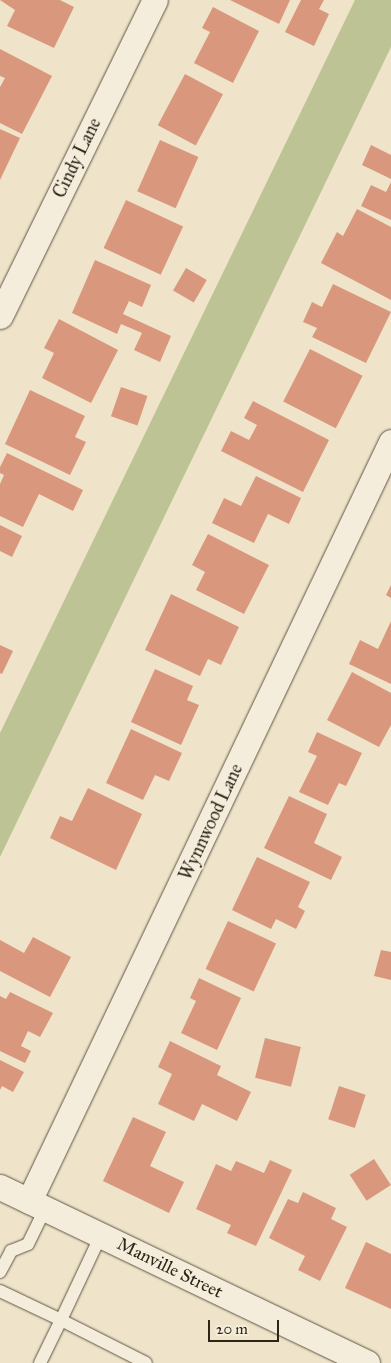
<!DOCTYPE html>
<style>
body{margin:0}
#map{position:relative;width:391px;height:1363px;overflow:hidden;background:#efe4c9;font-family:"IM FELL Great Primer",serif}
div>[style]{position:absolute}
.green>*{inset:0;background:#bdc394}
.building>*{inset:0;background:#d9987d;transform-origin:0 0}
.roads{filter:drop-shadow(0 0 1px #5e5545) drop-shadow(0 0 1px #5e5545)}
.lane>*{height:12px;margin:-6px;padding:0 6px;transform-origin:6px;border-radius:6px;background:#f5eddc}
.street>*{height:25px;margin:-12.5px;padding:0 12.5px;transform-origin:12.5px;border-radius:12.5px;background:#f5eddc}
span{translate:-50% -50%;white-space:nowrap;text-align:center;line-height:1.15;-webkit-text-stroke:4px #f5eddc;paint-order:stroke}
.street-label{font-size:18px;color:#2e2519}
.scale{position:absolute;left:208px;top:1320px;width:71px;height:22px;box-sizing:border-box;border:2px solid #2e2519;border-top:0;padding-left:6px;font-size:15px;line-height:18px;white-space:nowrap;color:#2e2519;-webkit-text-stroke:4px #f5eddc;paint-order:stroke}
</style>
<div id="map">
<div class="green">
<i style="clip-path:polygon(355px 0,391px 0,391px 47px,0 857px,0 733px)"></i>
</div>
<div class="building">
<i style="clip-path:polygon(0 0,60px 0,74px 7px,54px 48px,7px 26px,15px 10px)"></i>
<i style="clip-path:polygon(230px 0,290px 0,279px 24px)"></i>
<i style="clip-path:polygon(301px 0,324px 0,319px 9px,329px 14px,314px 46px,285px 32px)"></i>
<i style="clip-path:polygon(213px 7px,259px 31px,233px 83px,194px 63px,210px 32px,202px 28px)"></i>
<i style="clip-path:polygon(0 49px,52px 76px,22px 134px,0 123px,0 87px,5px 78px,0 76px)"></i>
<i style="left:185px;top:74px;width:43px;height:58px;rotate:28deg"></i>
<i style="clip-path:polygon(0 129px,20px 138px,0 180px)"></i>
<i style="left:160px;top:140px;width:42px;height:56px;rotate:24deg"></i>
<i style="clip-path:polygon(371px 145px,391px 155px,391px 179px,362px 165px)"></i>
<i style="clip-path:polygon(391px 182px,391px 220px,361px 206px,371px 185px,386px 192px)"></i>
<i style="left:126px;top:200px;width:63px;height:53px;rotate:25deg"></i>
<i style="clip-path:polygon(357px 209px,391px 227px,391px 300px,321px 263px,337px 232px,343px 236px)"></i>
<i style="clip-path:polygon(95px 260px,151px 285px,142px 307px,129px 301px,123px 314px,171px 336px,160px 362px,134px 350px,142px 333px,121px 324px,117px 334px,72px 313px)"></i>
<i style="left:186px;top:268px;width:24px;height:26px;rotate:30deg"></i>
<i style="clip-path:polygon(333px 284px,391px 312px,366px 363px,312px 337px,317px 328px,303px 322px,312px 302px,322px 307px)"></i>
<i style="clip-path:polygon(59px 319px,118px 350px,91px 403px,42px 378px,54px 353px,44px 348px)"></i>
<i style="left:310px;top:349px;width:59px;height:59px;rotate:27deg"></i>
<i style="left:121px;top:387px;width:28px;height:31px;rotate:19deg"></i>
<i style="clip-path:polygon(30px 390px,85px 416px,75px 437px,86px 442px,70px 475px,5px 444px)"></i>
<i style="clip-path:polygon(253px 401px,329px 440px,303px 492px,221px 451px,231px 431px,249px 440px,257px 425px,244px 418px)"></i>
<i style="clip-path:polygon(7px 453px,83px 490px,73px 511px,39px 494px,23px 527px,0 516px,0 484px,4px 475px,0 473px,0 467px)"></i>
<i style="clip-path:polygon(256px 476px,301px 498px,289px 524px,268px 514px,254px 543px,212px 523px,224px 498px,241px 506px)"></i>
<i style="clip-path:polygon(0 525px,22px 536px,12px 557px,0 551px)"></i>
<i style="clip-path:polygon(208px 534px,269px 565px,244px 614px,196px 590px,205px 572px,192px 565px)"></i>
<i style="clip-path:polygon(391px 585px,391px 598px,386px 595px)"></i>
<i style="clip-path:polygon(171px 594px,239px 627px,221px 665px,208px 659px,200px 676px,145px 650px)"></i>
<i style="clip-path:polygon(391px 621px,391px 684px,349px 664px,360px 640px,378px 649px)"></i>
<i style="clip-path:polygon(0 645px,13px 651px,2px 674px,0 673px)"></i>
<i style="clip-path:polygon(155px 669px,193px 686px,187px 700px,199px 705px,181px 745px,131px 722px)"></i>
<i style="clip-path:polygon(352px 672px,391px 693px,391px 725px,379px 747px,327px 720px)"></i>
<i style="clip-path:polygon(131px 729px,182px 753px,169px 781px,155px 775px,143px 800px,106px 783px)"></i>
<i style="clip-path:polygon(317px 732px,362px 753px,346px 786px,339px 783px,328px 805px,299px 792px,317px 756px,308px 752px)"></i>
<i style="clip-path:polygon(88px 788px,142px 814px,116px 870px,50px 838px,60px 816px,72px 821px)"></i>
<i style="clip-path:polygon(289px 796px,327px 814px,314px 843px,342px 857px,331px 880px,264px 848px)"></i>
<i style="clip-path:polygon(257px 857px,310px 882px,298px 907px,305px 911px,296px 929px,276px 919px,271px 929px,232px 910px)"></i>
<i style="left:228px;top:921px;width:53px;height:53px;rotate:25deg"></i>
<i style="clip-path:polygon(33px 937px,71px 957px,50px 997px,0 971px,0 940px,24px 953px)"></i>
<i style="clip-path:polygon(381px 950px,391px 952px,391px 980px,374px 976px)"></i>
<i style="clip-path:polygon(199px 978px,241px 998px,217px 1050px,181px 1033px,196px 1001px,190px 998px)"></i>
<i style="clip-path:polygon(10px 992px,53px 1013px,40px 1037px,28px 1031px,21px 1046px,31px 1051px,25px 1063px,0 1051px,0 996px,6px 999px)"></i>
<i style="left:265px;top:1038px;width:37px;height:41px;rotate:14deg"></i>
<i style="clip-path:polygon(170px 1041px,221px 1066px,217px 1075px,251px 1092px,237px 1121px,202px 1104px,194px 1121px,158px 1104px,172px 1074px,158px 1067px)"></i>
<i style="clip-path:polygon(0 1060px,24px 1072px,13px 1092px,2px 1086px,0 1090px)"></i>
<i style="left:339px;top:1086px;width:28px;height:35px;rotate:18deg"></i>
<i style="clip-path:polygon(133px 1117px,166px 1132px,150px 1166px,184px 1182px,169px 1213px,103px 1181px)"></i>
<i style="left:374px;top:1159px;width:31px;height:29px;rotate:57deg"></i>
<i style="clip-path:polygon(270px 1160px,292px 1170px,256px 1246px,227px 1233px,231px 1225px,196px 1209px,216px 1164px,231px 1171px,236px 1161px,264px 1173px)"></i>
<i style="clip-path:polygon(303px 1192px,336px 1208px,331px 1219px,347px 1227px,320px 1281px,298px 1270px,305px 1256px,269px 1238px,288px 1199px,298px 1203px)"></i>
<i style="clip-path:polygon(366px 1242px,391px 1254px,391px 1309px,345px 1288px)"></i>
</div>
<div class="roads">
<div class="lane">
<i style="left:101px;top:1235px;width:94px;rotate:115.2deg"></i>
<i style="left:61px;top:1320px;width:95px;rotate:26.8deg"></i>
<i style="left:0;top:1272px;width:24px;rotate:-62deg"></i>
<i style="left:11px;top:1251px;width:18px;rotate:-22deg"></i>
<i style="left:28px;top:1244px;width:39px;rotate:-64deg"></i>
<i style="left:0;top:1291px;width:68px;rotate:25.4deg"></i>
<i style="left:61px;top:1320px;width:48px;rotate:116deg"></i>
</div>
<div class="street">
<i style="left:0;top:316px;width:352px;rotate:-63.9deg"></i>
<i style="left:0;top:1187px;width:407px;rotate:25.6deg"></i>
<i style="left:29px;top:1201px;width:841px;rotate:-64.5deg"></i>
</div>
</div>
<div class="street-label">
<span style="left:77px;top:158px;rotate:-64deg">Cindy Lane</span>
<span style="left:211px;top:822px;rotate:-65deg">Wynnwood Lane</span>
<span style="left:170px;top:1268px;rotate:26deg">Manville Street</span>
</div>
<div class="scale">20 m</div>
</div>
